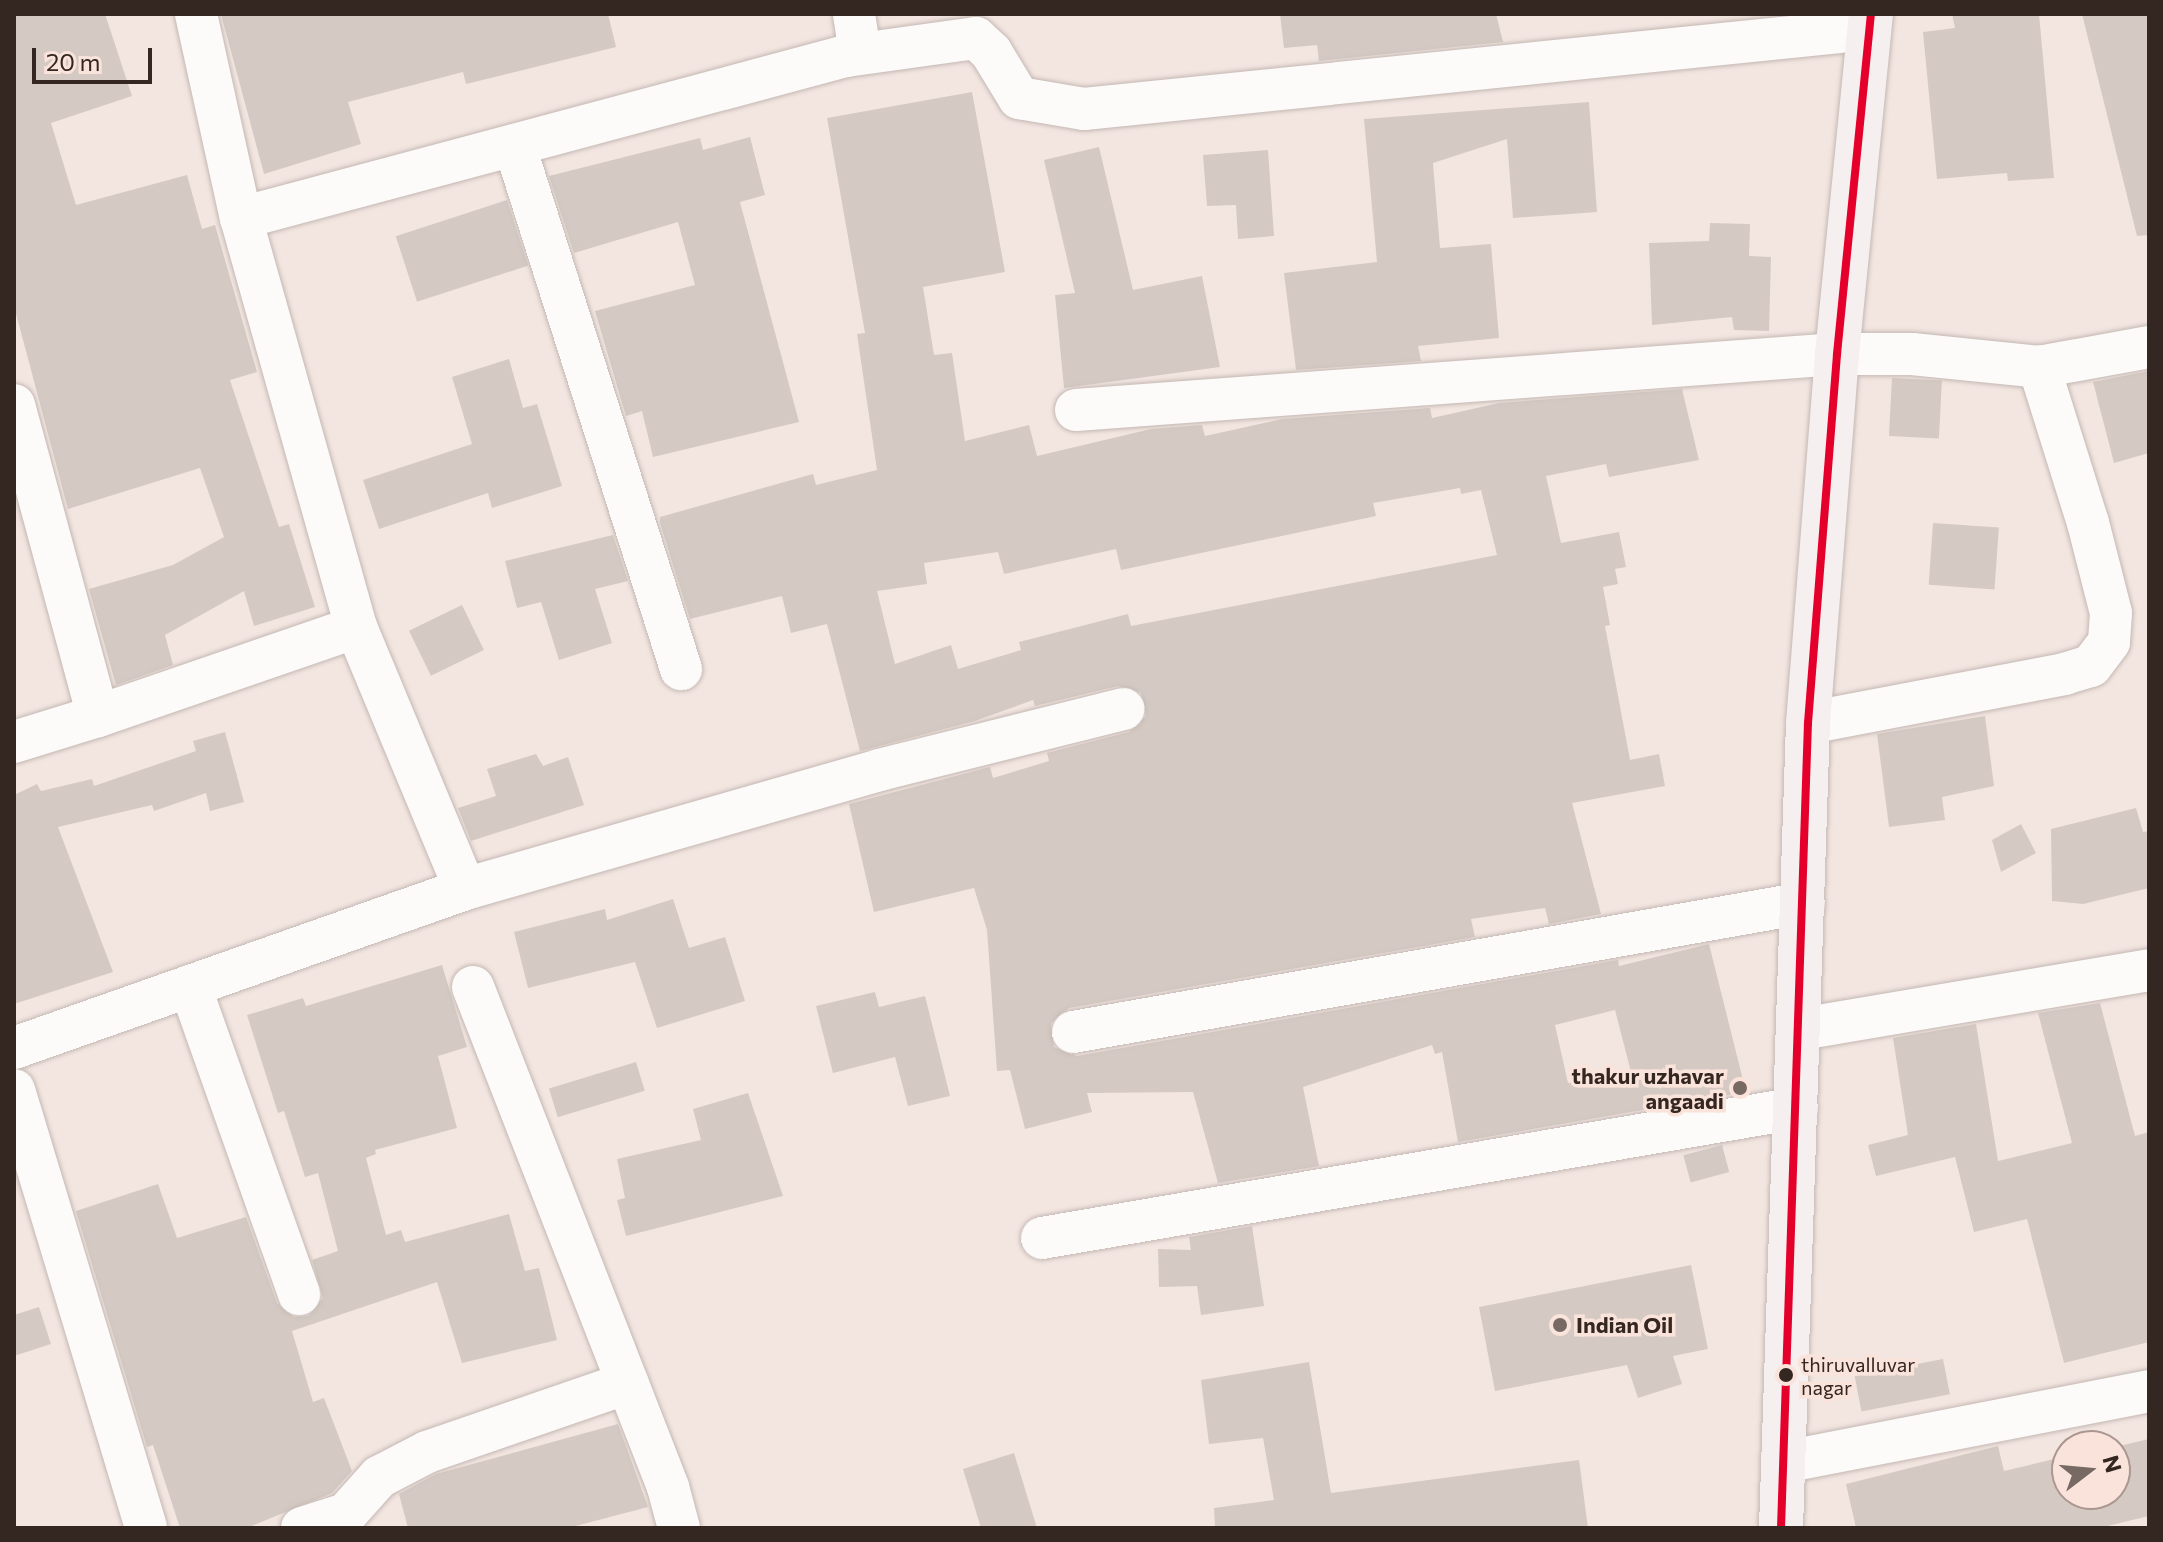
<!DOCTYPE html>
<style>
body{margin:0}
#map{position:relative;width:2163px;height:1542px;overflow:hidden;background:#f3e6e1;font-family:Commissioner,sans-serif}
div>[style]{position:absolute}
.building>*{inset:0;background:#d4cac3;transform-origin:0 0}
.roads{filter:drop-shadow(0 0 2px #c4b8b3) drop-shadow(0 0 2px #c4b8b3)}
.minor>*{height:42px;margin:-21px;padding:0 21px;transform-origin:21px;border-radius:21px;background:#fdfbfa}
.primary>*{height:44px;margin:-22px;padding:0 22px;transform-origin:22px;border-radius:22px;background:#f6efef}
.bus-1>*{height:8px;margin:-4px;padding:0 4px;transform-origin:4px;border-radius:4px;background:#e4002b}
.dots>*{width:22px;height:22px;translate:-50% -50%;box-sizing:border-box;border:4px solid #fae3da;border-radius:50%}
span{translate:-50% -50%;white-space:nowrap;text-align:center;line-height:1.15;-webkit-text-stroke:7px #fae3da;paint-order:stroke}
.bus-label{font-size:20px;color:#342620}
.left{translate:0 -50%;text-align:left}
.poi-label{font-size:22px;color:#342620;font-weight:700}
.right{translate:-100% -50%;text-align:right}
.frame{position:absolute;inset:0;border:16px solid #342620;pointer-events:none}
.north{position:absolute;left:2051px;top:1430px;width:80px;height:80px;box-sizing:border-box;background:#fae3da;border:2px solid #ab9790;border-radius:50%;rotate:74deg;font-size:22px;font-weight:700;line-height:32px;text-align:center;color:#342620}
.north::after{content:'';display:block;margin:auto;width:28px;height:36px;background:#776964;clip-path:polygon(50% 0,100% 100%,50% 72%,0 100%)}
.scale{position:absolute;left:32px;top:48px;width:120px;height:36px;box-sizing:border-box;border:4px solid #342620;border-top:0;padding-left:10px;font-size:24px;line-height:28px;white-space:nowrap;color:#342620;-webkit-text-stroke:6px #fae3da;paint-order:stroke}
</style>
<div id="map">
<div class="building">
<i style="clip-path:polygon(14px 14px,105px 14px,132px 96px,51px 123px,76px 205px,187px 175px,202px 229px,215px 225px,257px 372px,230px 380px,279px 527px,289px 524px,315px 607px,254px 626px,244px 591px,165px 635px,173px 665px,116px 685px,89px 589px,173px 565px,224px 537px,200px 468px,68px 509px,14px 306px)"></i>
<i style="clip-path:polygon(221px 14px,608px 14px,616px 47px,466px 84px,463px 72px,348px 102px,361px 144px,264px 174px)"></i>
<i style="clip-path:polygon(1280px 14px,1496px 14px,1503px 42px,1319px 61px,1317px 45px,1284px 48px)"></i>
<i style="clip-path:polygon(1952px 14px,2039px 14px,2054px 178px,2008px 181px,2007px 173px,1937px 179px,1923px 32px,1955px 28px)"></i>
<i style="clip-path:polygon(2082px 14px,2149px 14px,2149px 235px,2137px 236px)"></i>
<i style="clip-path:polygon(evenodd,972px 92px,1005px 272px,923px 287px,934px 355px,952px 353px,965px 441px,1029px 425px,1037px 456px,1151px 429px,1202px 425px,1205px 436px,1282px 419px,1430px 408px,1432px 418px,1499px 403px,1682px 389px,1699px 460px,1609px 477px,1606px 464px,1546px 476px,1561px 543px,1619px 532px,1626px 567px,1615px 569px,1618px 584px,1603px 587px,1610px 625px,1605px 626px,1630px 760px,1659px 754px,1665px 786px,1572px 803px,1601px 914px,1549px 924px,1545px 908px,1471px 919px,1475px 937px,1069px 1008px,1051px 1023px,1054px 1047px,1077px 1056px,1618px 960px,1619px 966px,1709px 944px,1746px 1092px,1458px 1142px,1442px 1052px,1435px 1054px,1432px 1045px,1303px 1087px,1319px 1166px,1218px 1183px,1193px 1092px,1087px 1093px,1092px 1112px,1025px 1129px,1010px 1070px,997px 1071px,987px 930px,974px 888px,874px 912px,849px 804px,990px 767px,993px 778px,1049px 761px,1047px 753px,1129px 732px,1146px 716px,1141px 693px,1118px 686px,1035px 706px,1033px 700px,975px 721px,860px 751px,827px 624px,791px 633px,782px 596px,690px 619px,660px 523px,660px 517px,813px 474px,816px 485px,877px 470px,857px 334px,865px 333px,827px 118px,972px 92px,1460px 488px,1461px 494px,1481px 490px,1497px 555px,1131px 626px,1128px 614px,1019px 642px,1021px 650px,958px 669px,951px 645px,895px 664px,877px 591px,927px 584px,924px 563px,998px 552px,1004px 574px,1116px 549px,1121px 570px,1376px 516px,1373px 503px,1460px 488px,972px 92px,1615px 1010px,1631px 1072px,1568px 1083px,1555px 1025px,1615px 1010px)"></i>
<i style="clip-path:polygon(1589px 102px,1597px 212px,1513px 218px,1507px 139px,1433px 163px,1440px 248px,1491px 244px,1499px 338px,1418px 346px,1421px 361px,1296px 370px,1284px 273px,1377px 262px,1364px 119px)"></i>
<i style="clip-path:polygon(750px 137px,765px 195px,740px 202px,799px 422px,653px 457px,642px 411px,626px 416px,595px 311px,695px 285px,678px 222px,574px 253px,549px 176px,700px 138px,703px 150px)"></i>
<i style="clip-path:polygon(1099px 147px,1133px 290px,1202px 276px,1220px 367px,1064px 388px,1055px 295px,1075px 293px,1044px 160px)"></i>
<i style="clip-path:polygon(1268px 150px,1274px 236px,1238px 239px,1236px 205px,1207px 206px,1203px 155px)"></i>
<i style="left:507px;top:200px;width:69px;height:117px;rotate:72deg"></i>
<i style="clip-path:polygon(1710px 223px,1750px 224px,1749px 256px,1771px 257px,1769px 331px,1734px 330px,1732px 317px,1652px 325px,1649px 243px,1709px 241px)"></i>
<i style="clip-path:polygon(509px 359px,523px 408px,537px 404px,562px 486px,492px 508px,488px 493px,379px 529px,363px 480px,472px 444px,452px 377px)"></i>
<i style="clip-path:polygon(2149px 371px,2149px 453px,2114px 463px,2093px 382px)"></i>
<i style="left:1892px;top:378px;width:50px;height:58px;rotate:3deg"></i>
<i style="left:1933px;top:523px;width:66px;height:62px;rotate:4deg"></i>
<i style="clip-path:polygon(613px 535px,628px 581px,595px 589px,612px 643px,559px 660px,541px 602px,517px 608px,505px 561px)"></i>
<i style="left:462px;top:605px;width:50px;height:59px;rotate:64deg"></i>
<i style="clip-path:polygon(1985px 716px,1994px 786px,1942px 797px,1945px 820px,1889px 827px,1877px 734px)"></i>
<i style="clip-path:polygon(225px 732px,244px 802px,210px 811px,206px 793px,154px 811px,152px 805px,58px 827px,113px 972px,14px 1004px,14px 795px,37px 784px,41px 791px,92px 779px,94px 786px,196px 751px,193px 741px)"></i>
<i style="clip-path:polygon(536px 754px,543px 766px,568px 757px,584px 805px,471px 841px,458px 808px,496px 796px,487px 769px)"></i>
<i style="clip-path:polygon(2136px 808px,2143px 832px,2149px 831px,2149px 888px,2083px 904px,2052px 901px,2051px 829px)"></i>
<i style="clip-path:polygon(2021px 824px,2036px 853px,2001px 872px,1992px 840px)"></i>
<i style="clip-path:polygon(673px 899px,689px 948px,725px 937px,745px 1001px,657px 1028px,635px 962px,528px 988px,514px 932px,605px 909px,607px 920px)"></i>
<i style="clip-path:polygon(442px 965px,467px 1047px,438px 1056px,457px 1128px,375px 1150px,376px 1154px,366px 1158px,386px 1235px,401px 1230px,405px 1242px,509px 1214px,525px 1271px,539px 1268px,557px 1340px,462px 1363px,437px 1282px,292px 1331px,313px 1402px,324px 1398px,352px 1471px,332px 1493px,247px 1528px,180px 1528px,153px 1445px,147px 1447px,76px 1211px,158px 1184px,177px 1238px,246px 1217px,277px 1303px,294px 1317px,308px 1316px,323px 1298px,312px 1260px,338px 1251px,318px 1173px,305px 1177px,284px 1111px,278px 1113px,247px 1015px,303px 998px,306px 1006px)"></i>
<i style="clip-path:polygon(875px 992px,879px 1007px,925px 996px,950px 1096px,908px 1106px,895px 1057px,833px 1073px,816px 1006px)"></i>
<i style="clip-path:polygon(2100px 1003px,2135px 1136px,2149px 1132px,2149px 1342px,2064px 1363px,2027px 1219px,1974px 1232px,1955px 1157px,1876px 1176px,1868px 1145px,1908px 1135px,1893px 1038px,1976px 1024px,1998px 1161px,2072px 1143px,2038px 1013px)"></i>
<i style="left:636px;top:1062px;width:30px;height:91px;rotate:73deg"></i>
<i style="clip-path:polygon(748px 1093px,783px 1196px,626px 1236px,617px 1200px,625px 1198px,617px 1159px,701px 1140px,693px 1109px)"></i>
<i style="left:1722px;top:1145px;width:28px;height:40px;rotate:75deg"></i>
<i style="clip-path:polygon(1252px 1226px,1264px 1306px,1201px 1315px,1197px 1286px,1159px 1287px,1158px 1249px,1191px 1250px,1189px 1237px)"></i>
<i style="clip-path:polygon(1691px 1265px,1708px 1349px,1673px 1356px,1682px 1384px,1638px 1398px,1627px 1365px,1495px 1391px,1479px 1307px)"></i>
<i style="clip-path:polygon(39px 1307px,51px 1344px,14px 1356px,14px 1315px)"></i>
<i style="left:1943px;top:1359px;width:36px;height:90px;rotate:79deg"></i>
<i style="clip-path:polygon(1309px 1362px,1331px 1493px,1579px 1460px,1588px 1528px,1215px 1528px,1214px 1508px,1274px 1500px,1263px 1438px,1209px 1444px,1201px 1380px)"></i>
<i style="clip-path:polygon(618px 1424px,648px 1507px,568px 1528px,408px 1528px,399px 1494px,436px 1474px)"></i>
<i style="clip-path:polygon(2149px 1439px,2149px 1516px,2099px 1528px,1856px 1528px,1846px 1484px,1998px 1446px,2004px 1471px,2063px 1457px,2067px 1494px,2115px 1494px,2115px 1447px)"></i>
<i style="clip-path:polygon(1014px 1453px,1037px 1528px,981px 1528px,963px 1469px)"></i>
</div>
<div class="roads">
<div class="minor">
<i style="left:196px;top:14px;width:209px;rotate:77.6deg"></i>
<i style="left:846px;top:56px;width:131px;rotate:-7.9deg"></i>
<i style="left:976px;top:38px;width:21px;rotate:43deg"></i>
<i style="left:991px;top:52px;width:54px;rotate:58.7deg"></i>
<i style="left:1019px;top:98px;width:66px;rotate:9.6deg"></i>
<i style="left:1084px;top:109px;width:789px;rotate:-5.82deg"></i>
<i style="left:515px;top:147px;width:548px;rotate:72.36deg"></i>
<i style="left:14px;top:405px;width:322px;rotate:74.9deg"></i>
<i style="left:98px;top:716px;width:88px;rotate:162.8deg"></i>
<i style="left:1076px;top:410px;width:763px;rotate:-4.21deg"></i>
<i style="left:1837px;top:354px;width:75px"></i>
<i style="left:1912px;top:354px;width:128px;rotate:5.8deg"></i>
<i style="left:2039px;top:367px;width:112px;rotate:-10.3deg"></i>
<i style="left:98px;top:716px;width:273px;rotate:-19deg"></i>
<i style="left:1808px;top:723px;width:261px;rotate:-10.8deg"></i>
<i style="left:2064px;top:674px;width:28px;rotate:-17deg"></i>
<i style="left:2091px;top:666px;width:30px;rotate:-53deg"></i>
<i style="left:2109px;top:642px;width:29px;rotate:-86deg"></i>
<i style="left:2111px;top:613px;width:93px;rotate:-104.3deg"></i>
<i style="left:2088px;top:523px;width:164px;rotate:-107.4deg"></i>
<i style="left:465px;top:889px;width:431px;rotate:-16deg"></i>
<i style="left:879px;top:770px;width:252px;rotate:-14deg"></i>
<i style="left:190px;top:986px;width:327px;rotate:70.5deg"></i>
<i style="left:473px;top:987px;width:537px;rotate:68.69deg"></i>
<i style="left:668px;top:1487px;width:42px;rotate:75deg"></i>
<i style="left:1801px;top:1029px;width:353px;rotate:-9.6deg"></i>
<i style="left:1073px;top:1032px;width:742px;rotate:-10.01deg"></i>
<i style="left:14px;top:1048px;width:478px;rotate:-19.4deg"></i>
<i style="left:465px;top:889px;width:284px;rotate:-112.6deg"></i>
<i style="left:356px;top:627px;width:425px;rotate:-105.7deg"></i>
<i style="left:241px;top:218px;width:626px;rotate:-14.99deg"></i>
<i style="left:846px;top:56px;width:16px;rotate:-38deg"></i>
<i style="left:859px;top:46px;width:32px;rotate:-99deg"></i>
<i style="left:14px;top:1090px;width:457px;rotate:73.2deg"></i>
<i style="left:1042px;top:1238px;width:766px;rotate:-9.77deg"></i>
<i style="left:1784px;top:1462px;width:372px;rotate:-11deg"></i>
<i style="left:302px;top:1528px;width:46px;rotate:-17.7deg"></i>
<i style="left:346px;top:1514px;width:50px;rotate:-48.3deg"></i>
<i style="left:379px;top:1477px;width:54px;rotate:-27.5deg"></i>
<i style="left:427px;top:1452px;width:212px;rotate:-19deg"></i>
</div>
<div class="primary">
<i style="left:1781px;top:1528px;width:805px;rotate:-88.08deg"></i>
<i style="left:1808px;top:723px;width:370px;rotate:-85.5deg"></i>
<i style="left:1837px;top:354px;width:342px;rotate:-84.3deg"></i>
</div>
</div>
<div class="bus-1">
<i style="left:1781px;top:1528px;width:805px;rotate:-88.08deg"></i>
<i style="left:1808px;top:723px;width:370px;rotate:-85.5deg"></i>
<i style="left:1837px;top:354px;width:342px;rotate:-84.3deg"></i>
</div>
<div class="dots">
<i style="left:1740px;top:1088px;background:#776964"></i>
<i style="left:1560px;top:1325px;background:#776964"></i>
<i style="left:1786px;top:1375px;background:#342620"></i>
</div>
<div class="bus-label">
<span class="left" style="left:1801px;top:1376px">thiruvalluvar<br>nagar</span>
</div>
<div class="poi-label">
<span class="right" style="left:1724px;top:1088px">thakur uzhavar<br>angaadi</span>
<span class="left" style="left:1576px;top:1325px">Indian Oil</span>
</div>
<div class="frame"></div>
<div class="north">N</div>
<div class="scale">20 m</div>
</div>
